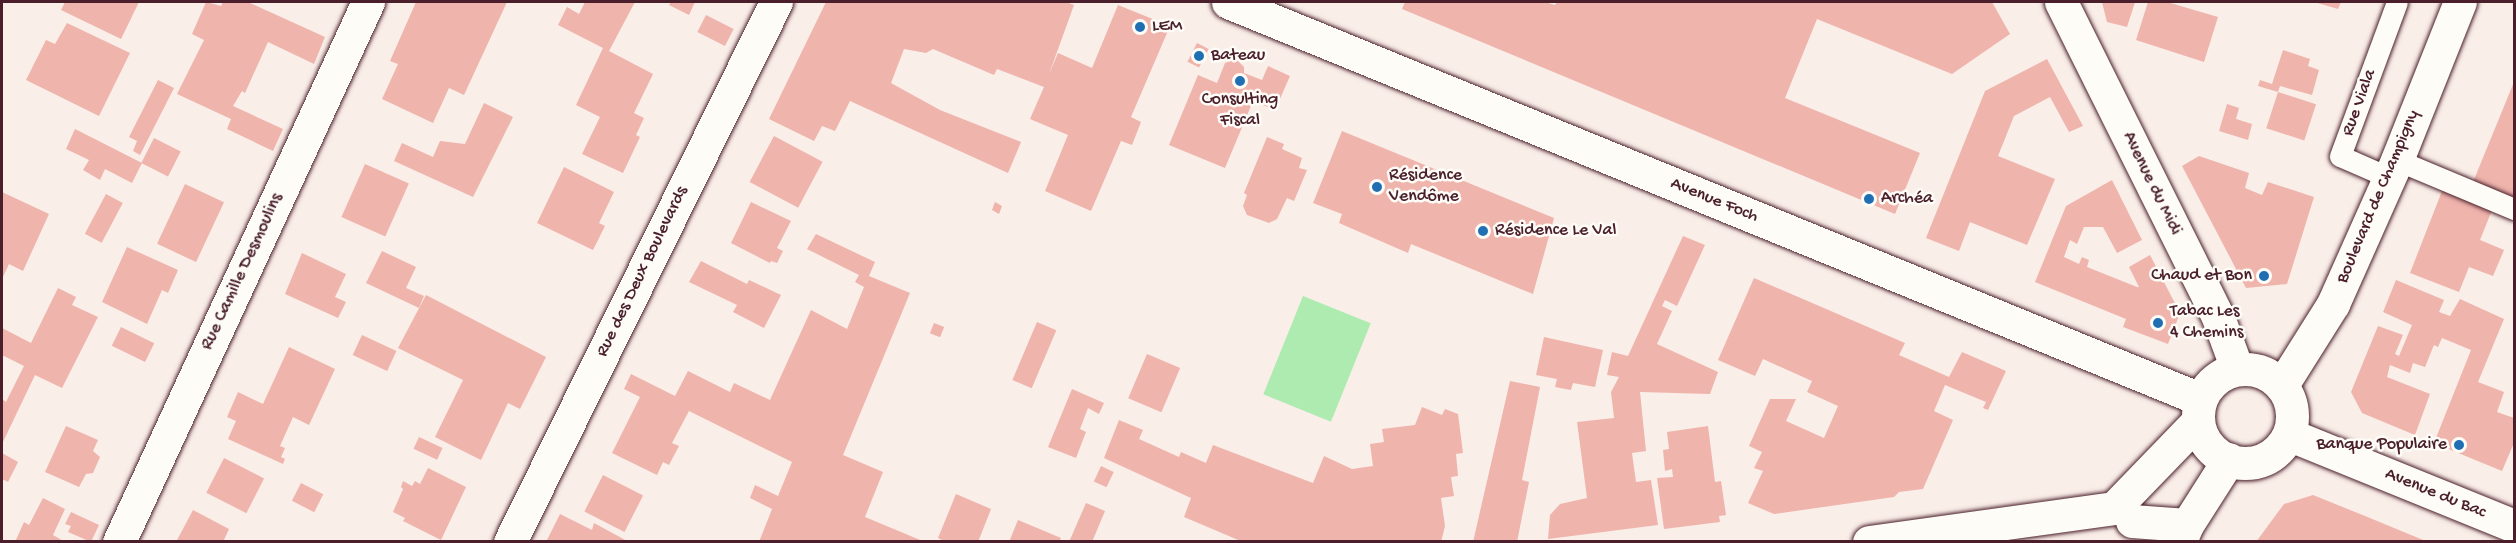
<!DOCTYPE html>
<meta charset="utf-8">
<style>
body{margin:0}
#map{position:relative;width:2516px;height:543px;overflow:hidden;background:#faeee8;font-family:"Gochi Hand",sans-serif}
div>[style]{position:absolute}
.green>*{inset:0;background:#aeebb1;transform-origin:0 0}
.building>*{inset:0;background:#efb4ac;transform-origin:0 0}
.roads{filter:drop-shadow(0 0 2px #4a1f2b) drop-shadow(0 0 2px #4a1f2b)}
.lane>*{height:21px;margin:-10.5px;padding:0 10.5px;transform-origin:10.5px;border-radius:10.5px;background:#fdfcf7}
.street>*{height:33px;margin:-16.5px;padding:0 16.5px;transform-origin:16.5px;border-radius:16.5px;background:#fdfcf7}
.secondary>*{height:33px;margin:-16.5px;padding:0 16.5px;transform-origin:16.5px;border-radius:16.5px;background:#fdfcf7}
.secondary>.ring{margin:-16.5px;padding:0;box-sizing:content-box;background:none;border:33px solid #fdfcf7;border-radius:50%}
.dots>*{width:16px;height:16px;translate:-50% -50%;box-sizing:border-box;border:3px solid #fdfcf7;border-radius:50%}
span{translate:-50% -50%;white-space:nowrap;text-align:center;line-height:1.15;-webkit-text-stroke:5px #fdfcf7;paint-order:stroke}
.poi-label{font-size:18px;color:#4a1f2b}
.left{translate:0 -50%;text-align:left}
.right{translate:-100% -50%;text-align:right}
.street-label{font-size:18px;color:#4a1f2b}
.frame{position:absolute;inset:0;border:3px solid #4a1f2b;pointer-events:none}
</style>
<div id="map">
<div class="green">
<i style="left:1303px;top:296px;width:73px;height:106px;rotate:22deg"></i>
</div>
<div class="building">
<i style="clip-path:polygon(65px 2px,139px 2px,121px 39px,61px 10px)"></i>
<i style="clip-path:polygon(206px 2px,221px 6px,223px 2px,248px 2px,325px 37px,314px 64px,268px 42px,245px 93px,242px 91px,233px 106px,283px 129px,273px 151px,227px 129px,231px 119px,177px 94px,204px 40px,192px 34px)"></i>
<i style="clip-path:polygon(416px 2px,507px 2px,464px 95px,449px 88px,433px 123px,382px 99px,398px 64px,390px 61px)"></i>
<i style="clip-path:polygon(585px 2px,635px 2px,609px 51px,653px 74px,634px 113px,644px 118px,636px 135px,640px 137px,623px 173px,582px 154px,600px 117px,576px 105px,603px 48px,558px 25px,567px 7px,579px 14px)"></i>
<i style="clip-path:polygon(671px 2px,695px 2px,689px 15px,669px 5px)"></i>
<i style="clip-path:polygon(826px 2px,1066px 2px,1074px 5px,1049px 74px,1058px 53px,1092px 68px,1118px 5px,1170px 26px,1131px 117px,1141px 122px,1132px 145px,1121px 141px,1091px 211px,1045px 191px,1068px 135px,1030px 119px,1044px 87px,997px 69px,994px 75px,933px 49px,926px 53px,904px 49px,891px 83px,940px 110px,1021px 142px,1008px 173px,850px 101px,835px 131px,822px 126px,814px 141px,769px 119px)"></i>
<i style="clip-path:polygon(1405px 2px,1545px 2px,1555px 5px,1557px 2px,1992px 2px,2010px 34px,1952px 74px,1817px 19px,1785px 98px,1920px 153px,1895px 214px,1402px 9px)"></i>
<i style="clip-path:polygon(2102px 2px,2135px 2px,2127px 27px,2107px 22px)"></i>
<i style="clip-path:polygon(2148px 2px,2167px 2px,2218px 17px,2204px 62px,2136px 40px)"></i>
<i style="clip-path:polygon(2314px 2px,2341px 2px,2338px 9px)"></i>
<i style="left:706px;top:15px;width:31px;height:19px;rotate:27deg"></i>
<i style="clip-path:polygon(67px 23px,130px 53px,99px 116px,26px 80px,46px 40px,55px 44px)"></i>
<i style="left:1197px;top:43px;width:13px;height:21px;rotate:27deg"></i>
<i style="clip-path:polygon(2283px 50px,2310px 59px,2308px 66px,2319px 70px,2312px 95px,2280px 86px,2278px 92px,2258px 86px,2260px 80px,2272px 84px)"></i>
<i style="clip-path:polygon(1236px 59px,1244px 67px,1244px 73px,1262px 80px,1268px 66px,1290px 76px,1275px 110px,1253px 101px,1225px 168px,1169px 145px,1198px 75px,1217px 83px,1225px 63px)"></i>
<i style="clip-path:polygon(2047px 59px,2083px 126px,2069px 132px,2050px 97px,2014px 116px,1998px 156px,2055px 179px,2027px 245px,1970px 222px,1959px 251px,1926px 238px,1985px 91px)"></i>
<i style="clip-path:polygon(158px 80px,174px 88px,140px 155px,133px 151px,137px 141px,129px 137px)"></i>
<i style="clip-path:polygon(2514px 82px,2514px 200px,2473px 182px)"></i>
<i style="left:2278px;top:92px;width:40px;height:38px;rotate:18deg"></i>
<i style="clip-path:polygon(484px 103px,513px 117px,473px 197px,394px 161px,402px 143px,433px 157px,440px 141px,465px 144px)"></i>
<i style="clip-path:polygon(2227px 104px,2239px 108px,2236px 119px,2252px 124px,2248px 140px,2219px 131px)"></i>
<i style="clip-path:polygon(75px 129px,142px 163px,132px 183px,105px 169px,100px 180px,83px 170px,89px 160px,66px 149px)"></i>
<i style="clip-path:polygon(1342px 131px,1554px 218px,1533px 294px,1411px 244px,1408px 253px,1339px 223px,1342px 214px,1313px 203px)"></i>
<i style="left:774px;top:136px;width:55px;height:52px;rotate:28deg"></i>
<i style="clip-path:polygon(1267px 137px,1284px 144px,1282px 149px,1302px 158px,1299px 168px,1307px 170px,1294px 201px,1287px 198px,1277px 219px,1269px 223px,1247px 215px,1243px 206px,1247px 195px,1244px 193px)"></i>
<i style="left:154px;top:138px;width:30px;height:28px;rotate:27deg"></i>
<i style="clip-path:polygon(2199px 156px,2249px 173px,2245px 188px,2262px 195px,2268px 182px,2314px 197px,2287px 284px,2246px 288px,2182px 166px)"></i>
<i style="left:365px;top:164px;width:48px;height:58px;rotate:24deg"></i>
<i style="clip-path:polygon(564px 167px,614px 192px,599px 223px,605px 226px,593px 250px,537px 223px)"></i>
<i style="clip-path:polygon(2112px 180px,2142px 240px,2117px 253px,2103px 227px,2084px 227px,2077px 244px,2070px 240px,2064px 257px,2079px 264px,2082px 257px,2089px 260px,2087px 267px,2137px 287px,2139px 287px,2129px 267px,2150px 255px,2180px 313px,2168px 344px,2123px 327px,2126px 319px,2035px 282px,2066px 206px)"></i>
<i style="left:185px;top:184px;width:43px;height:66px;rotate:25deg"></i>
<i style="clip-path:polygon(2442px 191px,2492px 210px,2480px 240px,2504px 250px,2493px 276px,2469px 267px,2459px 292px,2410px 273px)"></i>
<i style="clip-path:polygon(2px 192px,49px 214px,23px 271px,9px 264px,2px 279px)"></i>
<i style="left:106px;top:194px;width:19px;height:45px;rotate:28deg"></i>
<i style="clip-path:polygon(751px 202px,791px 221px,777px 248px,783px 251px,777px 263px,771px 261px,770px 263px,731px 243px)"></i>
<i style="clip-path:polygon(995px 202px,1002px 206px,999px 214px,992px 210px)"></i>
<i style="clip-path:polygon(816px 234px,875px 262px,869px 276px,910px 293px,843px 455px,883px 472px,865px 517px,925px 542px,759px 542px,772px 509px,750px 498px,755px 485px,778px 496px,792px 462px,689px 411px,672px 443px,679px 446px,669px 465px,663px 462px,657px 475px,612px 453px,640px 397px,624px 389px,631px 374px,675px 396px,688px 371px,730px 392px,734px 383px,770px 400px,811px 310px,847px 329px,864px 287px,855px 282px,859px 275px,807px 249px)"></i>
<i style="clip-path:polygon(1683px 236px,1705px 245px,1677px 306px,1665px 300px,1662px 306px,1672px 311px,1657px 344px,1718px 372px,1710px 394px,1640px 392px,1646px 451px,1632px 453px,1636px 482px,1651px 480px,1658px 525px,1548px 539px,1550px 515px,1560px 504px,1587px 498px,1577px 422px,1614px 418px,1611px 392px,1619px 377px,1607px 375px,1612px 352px,1628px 356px)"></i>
<i style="clip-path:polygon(127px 247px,178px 270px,168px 293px,162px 290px,147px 324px,102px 302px)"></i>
<i style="clip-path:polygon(382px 251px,416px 267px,406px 288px,424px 296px,419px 308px,366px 283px)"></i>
<i style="clip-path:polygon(302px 253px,346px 274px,335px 297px,346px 302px,338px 318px,285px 294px)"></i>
<i style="clip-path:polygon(701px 261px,747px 284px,749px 280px,781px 295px,764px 328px,733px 312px,737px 305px,689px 282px)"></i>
<i style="clip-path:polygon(1754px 278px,1905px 343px,1899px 355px,1949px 377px,1962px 352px,2006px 371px,1988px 410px,1983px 408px,1986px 402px,1945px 385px,1934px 411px,1953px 420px,1923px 489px,1899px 492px,1894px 497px,1774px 514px,1748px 503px,1763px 471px,1754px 468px,1762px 452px,1749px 446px,1770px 399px,1796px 399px,1786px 421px,1824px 438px,1838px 406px,1807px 392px,1812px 381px,1763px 359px,1755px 376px,1718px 360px)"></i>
<i style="clip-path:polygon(2396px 280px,2444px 300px,2439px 312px,2450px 316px,2460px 299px,2504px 319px,2478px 382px,2504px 392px,2497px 412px,2514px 418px,2514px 443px,2502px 471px,2434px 443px,2471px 350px,2442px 338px,2438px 347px,2434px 345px,2425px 367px,2413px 363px,2410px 373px,2390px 365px,2387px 377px,2430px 394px,2415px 435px,2362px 413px,2351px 392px,2378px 326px,2403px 335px,2395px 354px,2399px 356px,2412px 325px,2383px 312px)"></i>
<i style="clip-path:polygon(58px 288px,76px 297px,72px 305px,98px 317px,62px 388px,35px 375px,2px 444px,2px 399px,6px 402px,24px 366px,2px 355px,2px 328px,31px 343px)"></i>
<i style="clip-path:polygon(426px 295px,546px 357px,520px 409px,508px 403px,481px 460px,435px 437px,463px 380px,398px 348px)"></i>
<i style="left:1037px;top:322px;width:21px;height:63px;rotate:23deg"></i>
<i style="left:934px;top:323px;width:11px;height:11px;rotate:22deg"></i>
<i style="left:121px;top:327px;width:37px;height:21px;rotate:26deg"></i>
<i style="left:362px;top:335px;width:38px;height:22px;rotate:25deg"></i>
<i style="clip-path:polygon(1544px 337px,1603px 350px,1595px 387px,1573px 383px,1571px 390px,1555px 387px,1557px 379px,1536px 375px)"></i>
<i style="clip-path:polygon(289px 347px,335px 369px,309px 425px,293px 417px,280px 446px,285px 448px,281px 457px,285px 459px,283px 464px,228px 439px,236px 421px,227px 417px,238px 392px,263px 404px)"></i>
<i style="left:1147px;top:354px;width:36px;height:48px;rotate:23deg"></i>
<i style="clip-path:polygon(1510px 381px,1540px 387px,1522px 480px,1529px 482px,1517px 542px,1473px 542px)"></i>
<i style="clip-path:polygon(1072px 389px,1104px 403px,1099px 414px,1088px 408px,1080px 429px,1086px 432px,1076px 458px,1048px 447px)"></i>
<i style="clip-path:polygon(1422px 407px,1442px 415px,1445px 409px,1458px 414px,1463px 453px,1456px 454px,1458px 476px,1451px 477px,1454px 496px,1441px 498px,1445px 526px,1441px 542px,1243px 542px,1184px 517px,1191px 498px,1104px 458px,1119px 420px,1143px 430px,1139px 439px,1179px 457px,1181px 452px,1206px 463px,1213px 445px,1313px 483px,1324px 456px,1352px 469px,1373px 466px,1370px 444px,1384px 442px,1382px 429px,1415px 425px)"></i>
<i style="clip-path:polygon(66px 426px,98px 440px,93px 451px,100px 457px,93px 473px,86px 474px,79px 487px,45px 472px)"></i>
<i style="clip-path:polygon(1708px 426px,1715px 482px,1721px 481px,1726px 515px,1719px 516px,1720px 522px,1664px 529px,1657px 478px,1673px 477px,1672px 469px,1665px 471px,1663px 450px,1669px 449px,1667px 432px)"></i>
<i style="left:419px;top:437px;width:26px;height:13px;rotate:25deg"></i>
<i style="clip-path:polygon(2px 453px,18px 462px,8px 482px,2px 479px)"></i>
<i style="left:224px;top:458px;width:45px;height:39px;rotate:27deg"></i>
<i style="left:1101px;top:466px;width:14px;height:17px;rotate:25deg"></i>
<i style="clip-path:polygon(428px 468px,466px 487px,441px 540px,403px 521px,405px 518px,393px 512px,403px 489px,401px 487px,403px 481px,412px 486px,415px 481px,420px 484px)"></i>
<i style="left:603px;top:475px;width:45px;height:41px;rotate:27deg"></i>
<i style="left:301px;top:483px;width:25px;height:20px;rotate:27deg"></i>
<i style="clip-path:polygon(956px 494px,991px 509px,978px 542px,946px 542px,938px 538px)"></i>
<i style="clip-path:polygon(2313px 495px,2365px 516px,2428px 542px,2256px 542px,2284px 504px)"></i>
<i style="clip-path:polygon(43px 498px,65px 509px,53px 535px,65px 542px,15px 542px,24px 522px,29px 525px)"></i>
<i style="clip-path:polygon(1086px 503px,1105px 511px,1092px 542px,1069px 542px)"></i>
<i style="clip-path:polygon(193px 510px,229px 529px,223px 542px,176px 542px)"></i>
<i style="clip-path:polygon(71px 512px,99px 525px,91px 542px,68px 532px,71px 526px,65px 524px)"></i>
<i style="clip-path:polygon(560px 514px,592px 530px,594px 523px,629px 542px,546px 542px)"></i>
<i style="clip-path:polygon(1018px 520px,1061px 538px,1059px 542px,1009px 542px)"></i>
</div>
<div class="roads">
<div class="lane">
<i style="left:2397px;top:160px;width:127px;rotate:22.7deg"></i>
<i style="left:2388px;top:177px;width:52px;rotate:-156.4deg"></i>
<i style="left:2340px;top:156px;width:164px;rotate:-69.7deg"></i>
</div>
<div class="street">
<i style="left:2061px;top:2px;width:352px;rotate:63.5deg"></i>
<i style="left:2218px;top:317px;width:55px;rotate:69.9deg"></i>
<i style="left:119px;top:542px;width:595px;rotate:-65.25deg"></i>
<i style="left:510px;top:542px;width:602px;rotate:-63.78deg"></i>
</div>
<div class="secondary">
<i style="left:1228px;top:2px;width:1050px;rotate:22.22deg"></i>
<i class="ring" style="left:2198px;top:369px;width:61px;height:61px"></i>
<i style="left:2282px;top:385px;width:96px;rotate:-57.8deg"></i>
<i style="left:2333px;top:304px;width:158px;rotate:-66deg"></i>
<i style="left:2397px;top:160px;width:170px;rotate:-68.3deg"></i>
<i style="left:2290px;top:435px;width:242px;rotate:22.1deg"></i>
<i style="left:2132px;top:521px;width:55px;rotate:4.2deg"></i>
<i style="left:1869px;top:542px;width:247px;rotate:-7.9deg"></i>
<i style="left:2114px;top:508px;width:120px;rotate:-46deg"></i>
<i style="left:2180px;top:542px;width:18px;rotate:-68deg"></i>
<i style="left:2187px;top:525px;width:78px;rotate:-57.5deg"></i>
</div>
</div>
<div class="dots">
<i style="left:1140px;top:27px;background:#1f6fb2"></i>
<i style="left:1199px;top:56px;background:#1f6fb2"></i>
<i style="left:1240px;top:81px;background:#1f6fb2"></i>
<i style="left:1377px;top:187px;background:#1f6fb2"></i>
<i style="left:1869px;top:199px;background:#1f6fb2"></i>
<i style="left:1483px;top:231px;background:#1f6fb2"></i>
<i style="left:2264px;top:276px;background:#1f6fb2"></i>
<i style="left:2158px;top:323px;background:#1f6fb2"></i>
<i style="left:2459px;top:445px;background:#1f6fb2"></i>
</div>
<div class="poi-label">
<span class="left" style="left:1152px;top:27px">LEM</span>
<span class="left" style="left:1211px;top:56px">Bateau</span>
<span style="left:1240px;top:111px">Consulting<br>Fiscal</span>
<span class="left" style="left:1389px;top:187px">Résidence<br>Vendôme</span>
<span class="left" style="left:1881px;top:199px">Archéa</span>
<span class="left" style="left:1495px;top:231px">Résidence Le Val</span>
<span class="right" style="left:2252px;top:276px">Chaud et Bon</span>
<span class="left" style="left:2170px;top:323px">Tabac Les<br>4 Chemins</span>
<span class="right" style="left:2447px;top:445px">Banque Populaire</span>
</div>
<div class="street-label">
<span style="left:2360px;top:103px;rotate:-70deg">Rue Viala</span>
<span style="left:2151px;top:184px;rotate:64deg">Avenue du Midi</span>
<span style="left:2379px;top:197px;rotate:-67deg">Boulevard de Champigny</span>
<span style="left:1714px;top:201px;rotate:22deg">Avenue Foch</span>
<span style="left:243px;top:272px;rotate:-65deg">Rue Camille Desmoulins</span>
<span style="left:643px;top:272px;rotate:-64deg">Rue des Deux Boulevards</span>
<span style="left:2435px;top:494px;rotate:22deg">Avenue du Bac</span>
</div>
<div class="frame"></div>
</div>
